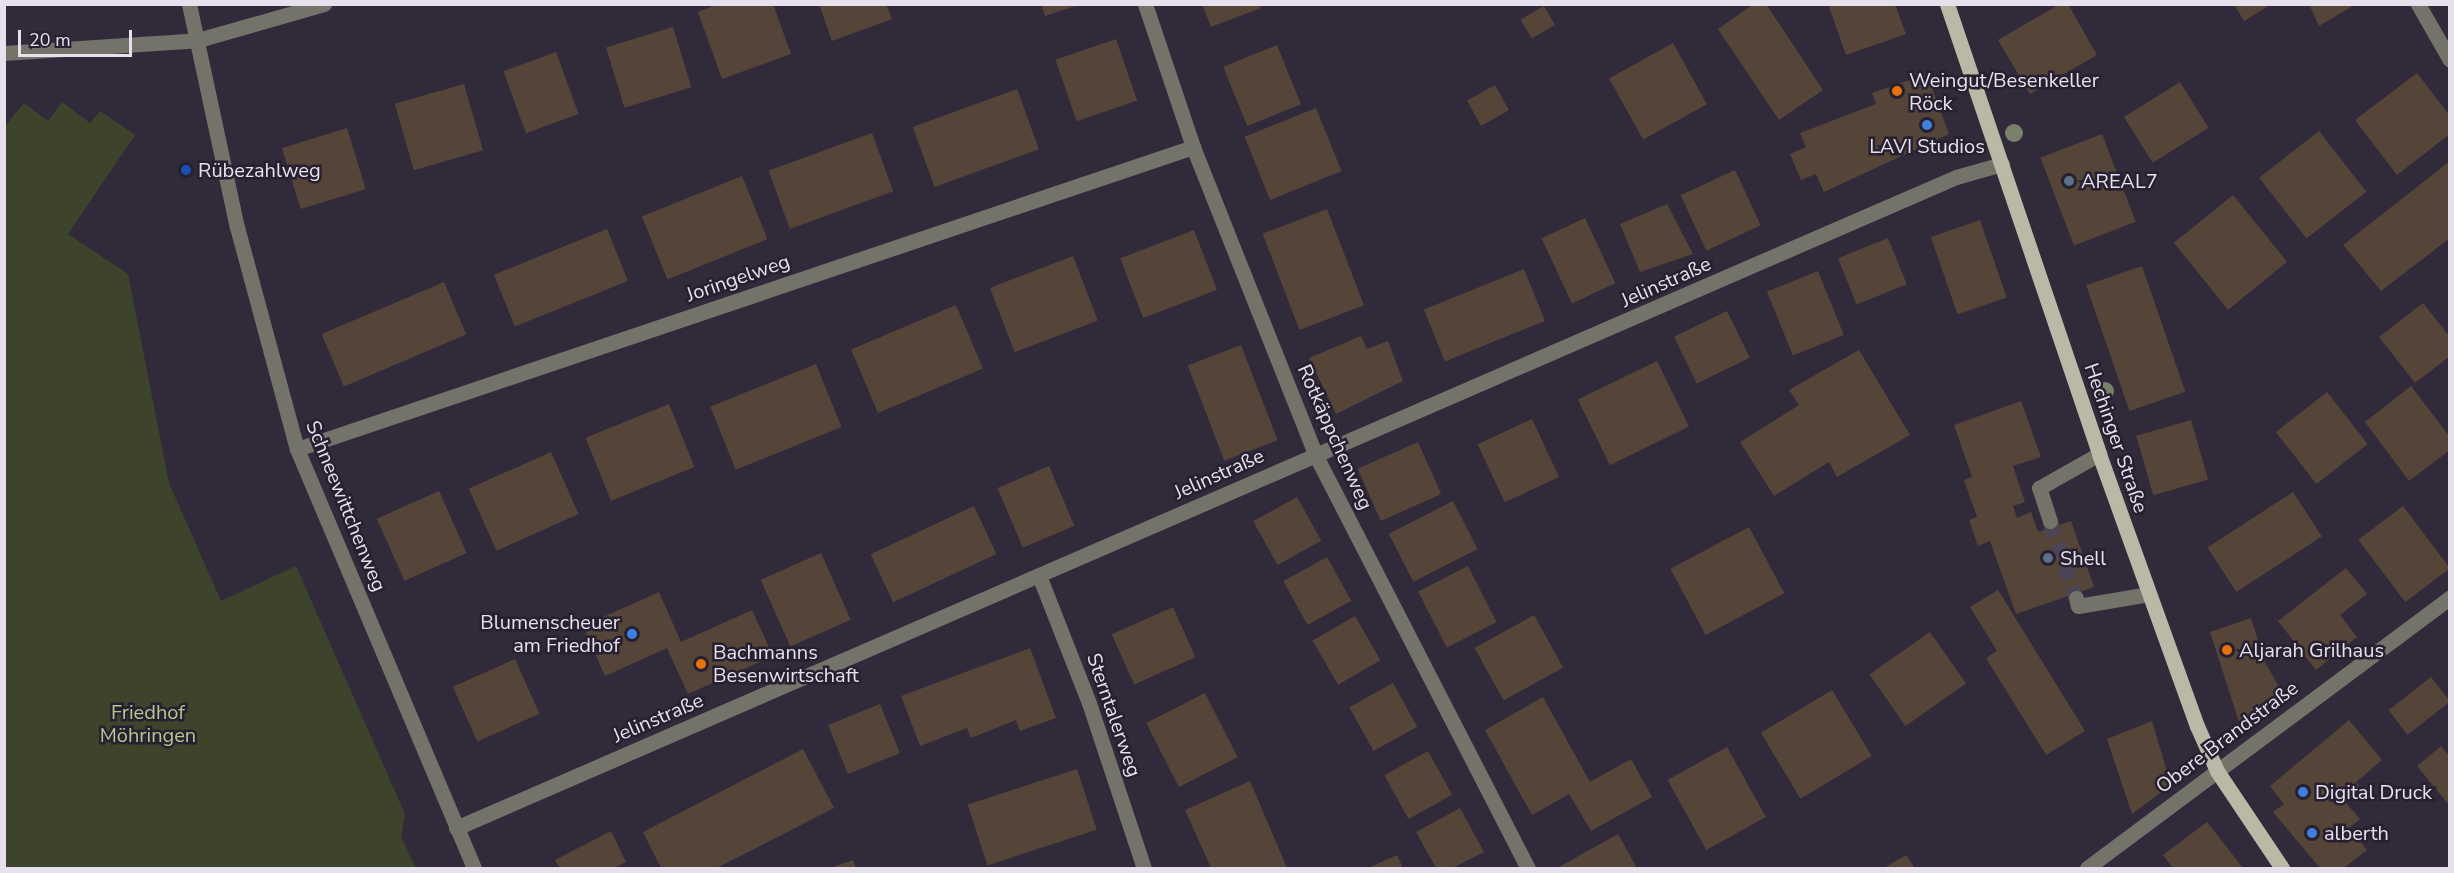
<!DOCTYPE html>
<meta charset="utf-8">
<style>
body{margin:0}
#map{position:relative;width:2454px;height:873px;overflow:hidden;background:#312a3b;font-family:"Nunito Sans",sans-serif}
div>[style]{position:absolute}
.green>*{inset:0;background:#3e442b}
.building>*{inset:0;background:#554538;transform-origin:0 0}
.minor-tunnel>*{height:15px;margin-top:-7.5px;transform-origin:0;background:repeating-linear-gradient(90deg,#4c4556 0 15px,transparent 0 23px)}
.minor>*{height:15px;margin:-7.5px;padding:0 7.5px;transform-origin:7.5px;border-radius:7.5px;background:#74736a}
.major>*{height:15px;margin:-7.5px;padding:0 7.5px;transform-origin:7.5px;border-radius:7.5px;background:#bbb9a6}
.trees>*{width:18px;height:18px;margin:-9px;border-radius:50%;background:#7b806a}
.dots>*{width:16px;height:16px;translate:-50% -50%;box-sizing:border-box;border:3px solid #272030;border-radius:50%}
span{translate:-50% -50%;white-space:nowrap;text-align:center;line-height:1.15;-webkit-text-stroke:5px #272030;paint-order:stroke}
.poi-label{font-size:20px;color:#e6e1ec}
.left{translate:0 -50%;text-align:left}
.right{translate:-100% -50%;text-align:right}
.street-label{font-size:20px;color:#e6e1ec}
.park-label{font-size:20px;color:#b8c690}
.frame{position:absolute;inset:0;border:6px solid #e6e1ec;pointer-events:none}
.scale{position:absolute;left:18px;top:30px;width:114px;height:27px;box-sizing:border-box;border:3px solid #e6e1ec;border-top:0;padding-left:8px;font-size:18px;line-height:21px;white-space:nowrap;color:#e6e1ec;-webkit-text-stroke:4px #272030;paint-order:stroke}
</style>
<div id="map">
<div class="green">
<i style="clip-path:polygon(62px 102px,90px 123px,100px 111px,135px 135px,68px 234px,128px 274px,169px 483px,221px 601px,296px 566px,405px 814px,401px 837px,416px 868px,5px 868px,5px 126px,24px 103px,48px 121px)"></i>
</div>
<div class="building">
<i style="clip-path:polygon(719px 4px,773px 4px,791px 54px,722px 79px,698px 12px)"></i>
<i style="clip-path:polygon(819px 4px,886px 4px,892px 19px,832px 41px)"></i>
<i style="clip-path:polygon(1041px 4px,1078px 4px,1078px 5px,1045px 16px)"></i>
<i style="clip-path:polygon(1202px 4px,1259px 4px,1261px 8px,1211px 27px)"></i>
<i style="clip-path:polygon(1754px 4px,1766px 4px,1823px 90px,1779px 120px,1718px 29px)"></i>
<i style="clip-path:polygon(1828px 4px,1895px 4px,1906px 34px,1846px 55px)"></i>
<i style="clip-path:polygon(2060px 4px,2068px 4px,2097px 55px,2030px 94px,1998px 40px)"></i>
<i style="clip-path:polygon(2234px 4px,2272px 4px,2244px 21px)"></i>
<i style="clip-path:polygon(2309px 4px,2356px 4px,2319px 26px)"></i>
<i style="left:1544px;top:6px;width:22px;height:27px;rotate:60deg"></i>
<i style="left:673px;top:27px;width:63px;height:70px;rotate:73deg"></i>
<i style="left:1116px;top:39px;width:65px;height:64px;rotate:71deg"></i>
<i style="left:1673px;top:43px;width:70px;height:73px;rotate:61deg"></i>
<i style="left:1277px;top:45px;width:64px;height:58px;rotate:68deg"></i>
<i style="left:556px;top:52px;width:66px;height:56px;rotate:70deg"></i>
<i style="clip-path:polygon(2417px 73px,2450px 116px,2450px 134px,2397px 175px,2355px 120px)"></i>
<i style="clip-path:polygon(1927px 74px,1949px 134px,1824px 192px,1816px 174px,1801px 180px,1790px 154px,1806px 147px,1800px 133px,1876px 104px,1872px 93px)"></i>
<i style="left:2180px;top:82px;width:54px;height:66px;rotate:58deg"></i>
<i style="left:464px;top:84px;width:69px;height:72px;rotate:74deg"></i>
<i style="left:1495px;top:85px;width:29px;height:32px;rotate:61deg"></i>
<i style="left:1017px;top:89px;width:64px;height:111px;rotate:70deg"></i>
<i style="left:1316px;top:108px;width:68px;height:77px;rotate:68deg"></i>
<i style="left:347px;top:128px;width:64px;height:68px;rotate:73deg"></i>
<i style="left:2319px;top:131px;width:77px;height:76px;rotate:52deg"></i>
<i style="left:872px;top:133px;width:62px;height:110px;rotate:70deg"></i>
<i style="left:2102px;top:134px;width:94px;height:66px;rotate:69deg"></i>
<i style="clip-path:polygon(2450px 161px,2450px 238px,2381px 291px,2343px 245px)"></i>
<i style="left:1735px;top:170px;width:61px;height:60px;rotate:65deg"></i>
<i style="left:742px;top:176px;width:68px;height:108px;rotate:68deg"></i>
<i style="left:2233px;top:195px;width:86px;height:76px;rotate:51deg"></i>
<i style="clip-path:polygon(1667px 204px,1693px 254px,1640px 272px,1620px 224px)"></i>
<i style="left:1327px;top:209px;width:103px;height:69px;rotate:69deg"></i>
<i style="left:1585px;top:218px;width:72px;height:48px;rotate:65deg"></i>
<i style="left:1980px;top:220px;width:82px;height:52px;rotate:71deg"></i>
<i style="left:607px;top:229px;width:56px;height:122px;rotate:68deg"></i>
<i style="left:1194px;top:230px;width:64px;height:79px;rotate:69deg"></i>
<i style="left:1888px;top:238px;width:50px;height:54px;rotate:68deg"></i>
<i style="left:1073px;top:256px;width:69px;height:89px;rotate:69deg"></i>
<i style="left:2142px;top:266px;width:133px;height:59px;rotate:71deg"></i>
<i style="left:1524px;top:269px;width:56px;height:108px;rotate:68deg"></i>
<i style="left:1818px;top:271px;width:69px;height:55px;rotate:68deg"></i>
<i style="left:444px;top:282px;width:57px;height:133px;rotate:67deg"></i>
<i style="clip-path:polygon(2423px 303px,2450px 337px,2450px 356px,2415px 383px,2379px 337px)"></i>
<i style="left:956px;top:305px;width:69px;height:114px;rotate:67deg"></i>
<i style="left:1727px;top:311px;width:52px;height:59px;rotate:64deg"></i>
<i style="clip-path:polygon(1361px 336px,1367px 349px,1388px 341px,1403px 381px,1336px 414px,1309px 358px)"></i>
<i style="left:1241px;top:345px;width:102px;height:57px;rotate:69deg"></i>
<i style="clip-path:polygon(1859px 350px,1910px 435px,1837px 477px,1829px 462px,1774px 496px,1740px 442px,1799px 405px,1789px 390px)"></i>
<i style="left:1657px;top:361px;width:73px;height:88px;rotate:64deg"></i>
<i style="left:816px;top:364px;width:68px;height:114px;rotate:68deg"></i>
<i style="clip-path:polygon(2411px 386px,2450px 437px,2450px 450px,2409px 481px,2365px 422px)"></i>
<i style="left:2327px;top:392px;width:66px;height:65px;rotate:52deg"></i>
<i style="clip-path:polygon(2021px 401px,2041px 457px,2013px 466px,2025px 502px,2013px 506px,2017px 518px,2031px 512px,2038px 532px,2071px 521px,2094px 587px,2016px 614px,1990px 541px,1978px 546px,1969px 520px,1977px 517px,1964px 480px,1972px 477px,1954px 425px)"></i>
<i style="left:669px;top:404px;width:68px;height:90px;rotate:68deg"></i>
<i style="left:1532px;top:419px;width:64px;height:60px;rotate:65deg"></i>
<i style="left:2191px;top:420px;width:62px;height:57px;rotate:74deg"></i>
<i style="left:1418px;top:442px;width:57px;height:66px;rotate:66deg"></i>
<i style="left:551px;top:452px;width:68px;height:90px;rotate:66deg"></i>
<i style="left:1049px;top:466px;width:65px;height:56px;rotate:67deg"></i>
<i style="left:439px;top:491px;width:68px;height:68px;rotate:66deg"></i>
<i style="left:2293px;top:492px;width:53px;height:102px;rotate:57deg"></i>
<i style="left:1297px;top:497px;width:50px;height:50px;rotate:61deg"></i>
<i style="left:1453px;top:501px;width:54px;height:72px;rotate:63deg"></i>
<i style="left:974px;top:506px;width:53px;height:114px;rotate:65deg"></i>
<i style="left:2403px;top:506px;width:78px;height:56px;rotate:53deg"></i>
<i style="left:1749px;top:527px;width:75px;height:89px;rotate:62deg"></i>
<i style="left:821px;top:553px;width:73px;height:66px;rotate:66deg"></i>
<i style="left:1327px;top:557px;width:50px;height:50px;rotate:61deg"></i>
<i style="left:1468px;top:566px;width:63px;height:56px;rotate:63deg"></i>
<i style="clip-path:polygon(2346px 568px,2367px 594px,2340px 615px,2357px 637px,2316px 670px,2278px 621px)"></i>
<i style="clip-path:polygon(1998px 590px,2085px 731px,2046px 755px,1986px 658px,1997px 651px,1970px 607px)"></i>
<i style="clip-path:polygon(659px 592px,681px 642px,752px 610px,773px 656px,688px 694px,667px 648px,605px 676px,583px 626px)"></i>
<i style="left:1173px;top:607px;width:55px;height:67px;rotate:66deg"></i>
<i style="left:1534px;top:615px;width:60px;height:68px;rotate:61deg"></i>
<i style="left:1355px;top:616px;width:51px;height:49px;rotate:60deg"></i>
<i style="clip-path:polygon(2251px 618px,2265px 662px,2284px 696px,2239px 722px,2210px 632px)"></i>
<i style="left:1930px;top:632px;width:63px;height:74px;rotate:55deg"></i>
<i style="clip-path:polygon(1030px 648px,1056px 718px,1020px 731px,1016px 720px,971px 738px,967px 728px,920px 746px,901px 696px)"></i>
<i style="left:515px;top:659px;width:60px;height:68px;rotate:66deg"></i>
<i style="left:2431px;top:677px;width:31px;height:54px;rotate:52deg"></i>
<i style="left:1393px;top:683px;width:50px;height:50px;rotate:61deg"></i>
<i style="left:1832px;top:690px;width:77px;height:83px;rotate:59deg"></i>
<i style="left:1205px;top:693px;width:72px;height:66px;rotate:63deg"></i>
<i style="clip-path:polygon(1543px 697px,1590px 782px,1631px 759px,1652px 797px,1591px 831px,1569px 794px,1532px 815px,1485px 730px)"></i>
<i style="left:880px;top:704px;width:53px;height:56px;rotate:68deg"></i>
<i style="clip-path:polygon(2349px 720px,2382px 760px,2356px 782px,2362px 790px,2346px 803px,2360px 819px,2349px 828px,2367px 850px,2344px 868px,2320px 868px,2273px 812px,2284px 804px,2270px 786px)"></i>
<i style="clip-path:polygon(2152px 721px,2171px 785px,2132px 814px,2107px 739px)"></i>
<i style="clip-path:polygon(2441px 746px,2450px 757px,2450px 806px,2417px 766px)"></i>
<i style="left:1727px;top:747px;width:80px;height:68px;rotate:61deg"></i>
<i style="clip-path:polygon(803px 749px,834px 808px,717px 868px,661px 868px,643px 832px)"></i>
<i style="left:1428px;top:751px;width:50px;height:50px;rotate:61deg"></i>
<i style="left:1077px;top:769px;width:64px;height:115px;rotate:72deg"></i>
<i style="clip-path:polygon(1250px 781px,1287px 868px,1211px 868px,1185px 810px)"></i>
<i style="clip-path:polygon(1460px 808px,1484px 852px,1453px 868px,1436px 868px,1416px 832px)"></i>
<i style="clip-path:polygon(2207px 822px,2243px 868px,2173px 868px,2163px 855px)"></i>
<i style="clip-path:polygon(611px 831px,626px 862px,614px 868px,560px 868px,555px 860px)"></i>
<i style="clip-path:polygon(1618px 834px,1637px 868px,1557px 868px)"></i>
<i style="clip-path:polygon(1397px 855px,1403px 868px,1368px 868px)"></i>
<i style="clip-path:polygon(1906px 855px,1915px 868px,1884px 868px)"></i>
<i style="clip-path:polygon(853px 860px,856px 868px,830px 868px)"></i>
</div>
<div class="minor-tunnel">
<i style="left:2050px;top:521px;width:81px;rotate:71.3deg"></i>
</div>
<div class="minor">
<i style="left:189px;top:4px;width:228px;rotate:77.9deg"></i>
<i style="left:237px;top:227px;width:230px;rotate:74.9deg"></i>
<i style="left:297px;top:449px;width:455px;rotate:67.1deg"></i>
<i style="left:1145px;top:4px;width:151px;rotate:71.4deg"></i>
<i style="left:1193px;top:147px;width:330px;rotate:68.3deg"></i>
<i style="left:1315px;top:454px;width:466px;rotate:62.8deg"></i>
<i style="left:2418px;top:4px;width:64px;rotate:60.3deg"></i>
<i style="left:4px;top:53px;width:194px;rotate:-3.8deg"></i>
<i style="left:198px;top:40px;width:131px;rotate:-15.9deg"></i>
<i style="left:297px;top:449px;width:946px;rotate:-18.63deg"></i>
<i style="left:2050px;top:521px;width:35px;rotate:-108deg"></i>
<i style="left:2039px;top:488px;width:69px;rotate:-29.5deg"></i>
<i style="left:1040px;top:578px;width:134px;rotate:68.6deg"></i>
<i style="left:1089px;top:703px;width:174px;rotate:71.6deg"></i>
<i style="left:2076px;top:598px;width:8px;rotate:76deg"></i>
<i style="left:2078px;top:606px;width:72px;rotate:-9.6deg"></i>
<i style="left:456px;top:828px;width:1635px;rotate:-23.46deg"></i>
<i style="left:1956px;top:177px;width:48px;rotate:-15.8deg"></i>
<i style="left:2087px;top:868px;width:453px;rotate:-36.7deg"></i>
</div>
<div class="major">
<i style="left:1947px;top:4px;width:475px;rotate:71.3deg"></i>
<i style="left:2099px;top:454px;width:289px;rotate:70.2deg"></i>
<i style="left:2197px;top:726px;width:49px;rotate:66deg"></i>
<i style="left:2217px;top:771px;width:117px;rotate:56.2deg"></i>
</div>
<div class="trees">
<i style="left:2014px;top:133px"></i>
<i style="left:2105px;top:391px"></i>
</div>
<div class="dots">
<i style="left:1897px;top:91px;background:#e8710a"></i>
<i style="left:1927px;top:125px;background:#3f7fe0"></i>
<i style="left:186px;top:170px;background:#1a4fb4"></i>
<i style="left:2069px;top:181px;background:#5c6f8a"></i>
<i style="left:2048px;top:558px;background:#5c6f8a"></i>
<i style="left:632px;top:634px;background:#3f7fe0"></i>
<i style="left:2227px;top:650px;background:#e8710a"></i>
<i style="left:701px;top:664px;background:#e8710a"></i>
<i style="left:2303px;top:792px;background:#3f7fe0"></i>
<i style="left:2312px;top:833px;background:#3f7fe0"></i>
</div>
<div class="poi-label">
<span class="left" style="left:1909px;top:92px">Weingut/Besenkeller<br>Röck</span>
<span style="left:1927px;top:146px">LAVI Studios</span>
<span class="left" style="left:198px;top:170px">Rübezahlweg</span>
<span class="left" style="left:2081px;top:181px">AREAL7</span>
<span class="left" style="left:2060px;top:558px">Shell</span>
<span class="right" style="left:620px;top:634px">Blumenscheuer<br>am Friedhof</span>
<span class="left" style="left:2239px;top:650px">Aljarah Grilhaus</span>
<span class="left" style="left:713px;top:664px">Bachmanns<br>Besenwirtschaft</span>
<span class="left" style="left:2315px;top:792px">Digital Druck</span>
<span class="left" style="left:2324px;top:833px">alberth</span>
</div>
<div class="street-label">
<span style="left:738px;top:278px;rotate:-19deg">Joringelweg</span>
<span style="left:1666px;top:282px;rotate:-24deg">Jelinstraße</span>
<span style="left:1335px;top:437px;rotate:66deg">Rotkäppchenweg</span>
<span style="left:2116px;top:438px;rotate:71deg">Hechinger Straße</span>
<span style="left:1219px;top:474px;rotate:-24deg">Jelinstraße</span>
<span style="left:346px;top:506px;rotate:68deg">Schneewittchenweg</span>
<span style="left:1114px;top:715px;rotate:71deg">Sterntalerweg</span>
<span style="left:658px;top:718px;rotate:-23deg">Jelinstraße</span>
<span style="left:2227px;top:737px;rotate:-37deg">Obere Brandstraße</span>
</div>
<div class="park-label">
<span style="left:148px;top:724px">Friedhof<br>Möhringen</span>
</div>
<div class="frame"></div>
<div class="scale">20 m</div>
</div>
